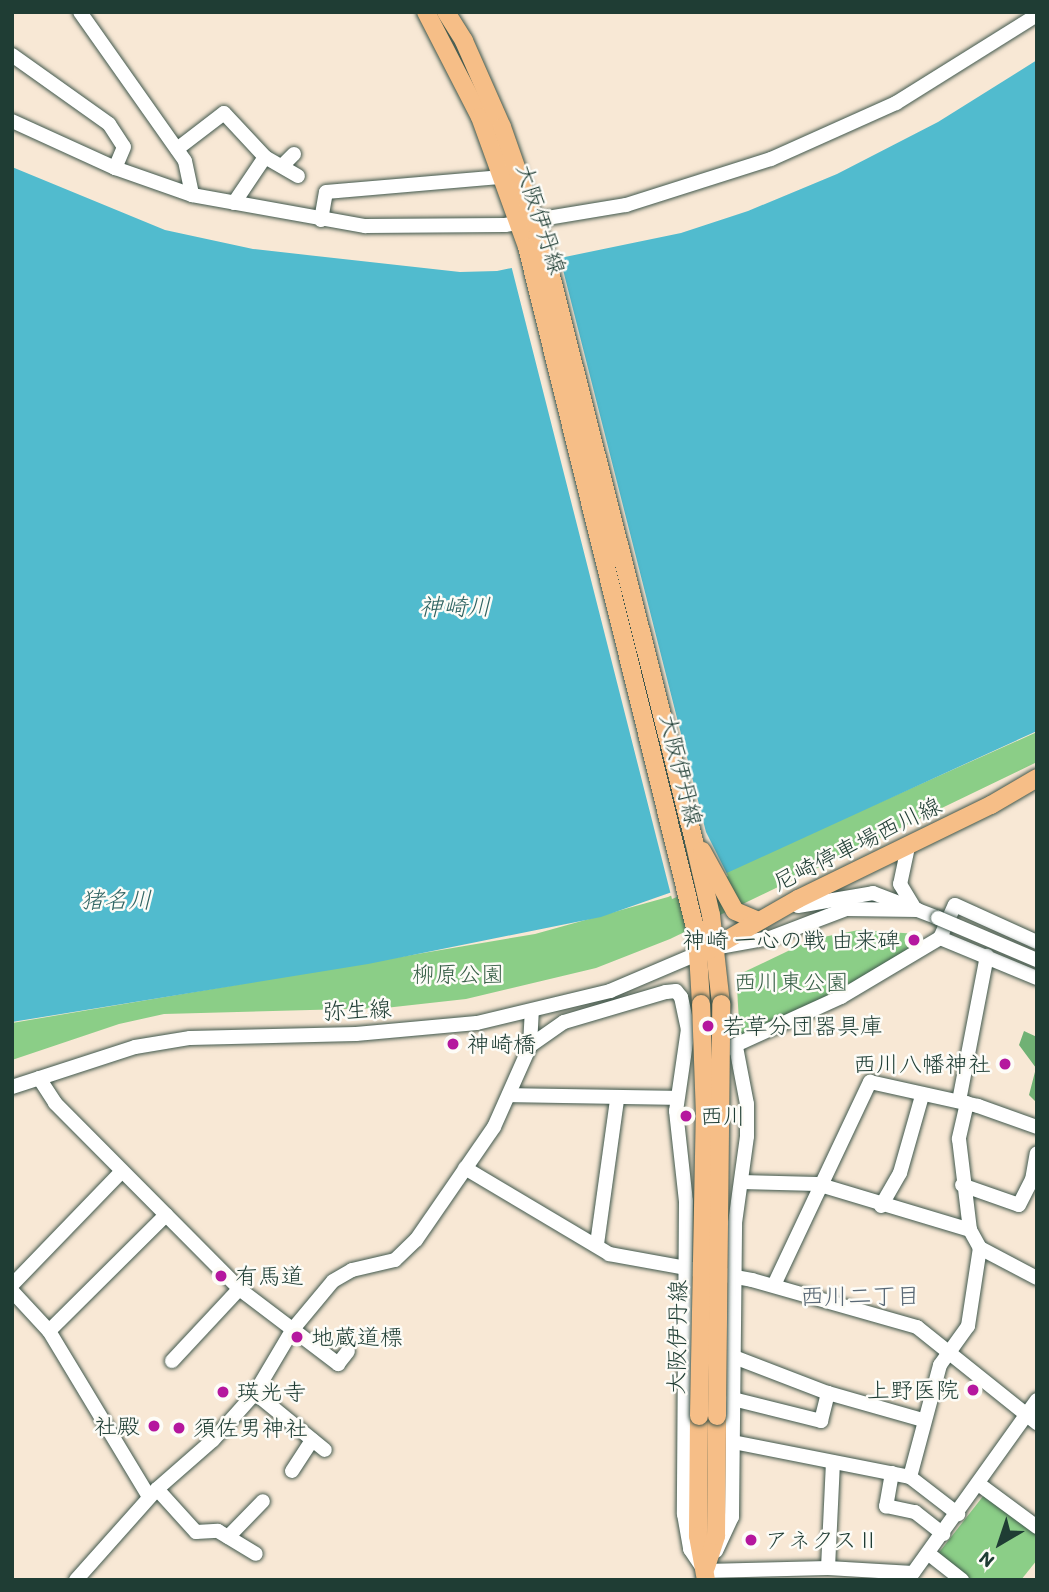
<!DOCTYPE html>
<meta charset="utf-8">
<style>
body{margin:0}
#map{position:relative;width:1049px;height:1592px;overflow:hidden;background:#f8e8d5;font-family:Itim,"Klee One",sans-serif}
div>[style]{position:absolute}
.green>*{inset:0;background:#8bce87}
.forest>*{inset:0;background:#70b174}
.water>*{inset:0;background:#51bbce}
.pier>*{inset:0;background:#f8e8d5}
.roads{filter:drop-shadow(0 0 2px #40574c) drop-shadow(0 0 2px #40574c)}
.minor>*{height:14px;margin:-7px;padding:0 7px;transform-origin:7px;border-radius:7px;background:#fff}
.major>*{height:18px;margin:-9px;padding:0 9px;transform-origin:9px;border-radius:9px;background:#f6be87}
.bridges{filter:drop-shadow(0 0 2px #40574c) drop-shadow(0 0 2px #40574c)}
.minor-bridge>*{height:14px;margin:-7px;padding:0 7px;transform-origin:7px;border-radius:7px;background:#fff}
.major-bridge>*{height:18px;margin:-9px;padding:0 9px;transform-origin:9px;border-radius:9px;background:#f6be87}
.dots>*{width:19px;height:19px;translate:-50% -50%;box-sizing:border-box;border:4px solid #fdfcf7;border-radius:50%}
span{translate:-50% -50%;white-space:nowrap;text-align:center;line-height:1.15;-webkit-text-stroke:5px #fdfcf7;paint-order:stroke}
.street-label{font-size:23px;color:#1f3d34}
.poi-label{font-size:23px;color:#1f3d34}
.right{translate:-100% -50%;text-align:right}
.left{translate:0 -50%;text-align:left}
.park-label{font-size:23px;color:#3a6149}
.water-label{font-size:24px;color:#2e6362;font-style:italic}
.neighbourhood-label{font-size:24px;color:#596875}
.frame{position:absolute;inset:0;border:14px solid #1f3d34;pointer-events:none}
.north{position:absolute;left:965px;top:1508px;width:70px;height:70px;-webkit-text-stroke:5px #fdfcf7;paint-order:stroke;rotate:219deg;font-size:19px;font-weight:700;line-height:28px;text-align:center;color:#1f3d34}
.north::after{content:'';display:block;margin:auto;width:24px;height:32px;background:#1f3d34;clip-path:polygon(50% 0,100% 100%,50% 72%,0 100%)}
</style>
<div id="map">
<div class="green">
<i style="clip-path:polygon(1037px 732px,1037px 762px,670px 939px,596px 968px,466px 999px,385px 1008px,164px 1014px,119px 1024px,12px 1060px,12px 1023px,535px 934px,668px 897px)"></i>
<i style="clip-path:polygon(859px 930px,918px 934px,920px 944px,830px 996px,740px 1038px,737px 988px,744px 972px,813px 939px)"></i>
<i style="clip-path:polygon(984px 1495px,1037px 1534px,1037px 1560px,1021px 1580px,970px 1580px,937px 1555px)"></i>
</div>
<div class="forest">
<i style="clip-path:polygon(1024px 1031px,1037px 1037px,1037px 1099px,1035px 1101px,1029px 1095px,1036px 1068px,1019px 1045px)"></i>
</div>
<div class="water">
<i style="clip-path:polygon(1037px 60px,1037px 731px,729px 872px,601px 917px,368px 964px,12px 1022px,12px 167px,165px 230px,253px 249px,460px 272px,497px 271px,681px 233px,748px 211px,837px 174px,938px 122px)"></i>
</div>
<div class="pier">
<i style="clip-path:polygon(560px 258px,706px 832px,728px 876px,672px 899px,511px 265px)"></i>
</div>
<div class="roads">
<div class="minor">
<i style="left:80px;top:12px;width:182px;rotate:54.8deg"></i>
<i style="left:185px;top:161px;width:35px;rotate:78deg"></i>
<i style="left:12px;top:55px;width:119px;rotate:35.4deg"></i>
<i style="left:109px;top:124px;width:27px;rotate:57deg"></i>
<i style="left:124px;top:147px;width:23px;rotate:113deg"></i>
<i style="left:12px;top:121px;width:113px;rotate:24.5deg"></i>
<i style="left:115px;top:168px;width:82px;rotate:19.3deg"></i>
<i style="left:192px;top:195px;width:176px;rotate:10.2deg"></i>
<i style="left:365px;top:226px;width:140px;rotate:-0.4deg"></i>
<i style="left:505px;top:225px;width:123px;rotate:-9.4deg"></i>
<i style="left:626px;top:205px;width:152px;rotate:-17.6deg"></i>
<i style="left:771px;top:159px;width:137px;rotate:-24.1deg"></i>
<i style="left:896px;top:103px;width:166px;rotate:-32deg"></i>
<i style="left:177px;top:149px;width:59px;rotate:-37.5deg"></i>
<i style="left:224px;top:113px;width:60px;rotate:47deg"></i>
<i style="left:265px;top:157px;width:38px;rotate:30deg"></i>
<i style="left:282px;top:166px;width:17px;rotate:-45deg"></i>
<i style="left:234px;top:203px;width:55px;rotate:-56deg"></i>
<i style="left:321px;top:220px;width:28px;rotate:-80deg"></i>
<i style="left:326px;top:192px;width:177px;rotate:-4.9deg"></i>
<i style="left:908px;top:847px;width:38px;rotate:102deg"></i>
<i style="left:900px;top:884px;width:27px;rotate:59deg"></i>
<i style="left:798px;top:906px;width:76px;rotate:-9.8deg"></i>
<i style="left:873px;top:893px;width:70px;rotate:21deg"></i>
<i style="left:940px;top:938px;width:105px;rotate:22.4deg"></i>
<i style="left:719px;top:947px;width:52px;rotate:-10deg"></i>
<i style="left:770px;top:938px;width:81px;rotate:-20.9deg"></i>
<i style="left:846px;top:909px;width:72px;rotate:0.8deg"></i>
<i style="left:531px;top:1045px;width:40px;rotate:-34.9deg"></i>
<i style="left:564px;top:1022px;width:106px;rotate:-16.4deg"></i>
<i style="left:666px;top:992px;width:10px;rotate:-6deg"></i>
<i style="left:676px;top:991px;width:8px;rotate:50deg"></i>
<i style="left:681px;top:997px;width:33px;rotate:78deg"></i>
<i style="left:688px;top:1029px;width:83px;rotate:98.3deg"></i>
<i style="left:676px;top:1111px;width:91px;rotate:83.7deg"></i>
<i style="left:686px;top:1201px;width:313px;rotate:90.4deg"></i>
<i style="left:684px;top:1514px;width:36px;rotate:80deg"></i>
<i style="left:690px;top:1549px;width:22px;rotate:56deg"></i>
<i style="left:729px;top:1048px;width:123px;rotate:-24.5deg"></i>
<i style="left:841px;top:997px;width:115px;rotate:-30.8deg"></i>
<i style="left:940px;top:938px;width:36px;rotate:-66deg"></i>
<i style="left:955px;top:905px;width:90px;rotate:24.3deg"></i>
<i style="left:39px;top:1078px;width:30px;rotate:57deg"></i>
<i style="left:55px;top:1103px;width:265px;rotate:45.2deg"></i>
<i style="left:242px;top:1291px;width:121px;rotate:37.2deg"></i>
<i style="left:338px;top:1364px;width:16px;rotate:-52deg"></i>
<i style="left:12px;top:1087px;width:129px;rotate:-18deg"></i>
<i style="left:135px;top:1047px;width:56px;rotate:-9.3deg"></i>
<i style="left:190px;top:1038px;width:166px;rotate:-1.4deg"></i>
<i style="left:356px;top:1034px;width:121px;rotate:-5.2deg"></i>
<i style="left:477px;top:1023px;width:137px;rotate:-13.5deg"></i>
<i style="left:610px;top:991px;width:97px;rotate:-23.1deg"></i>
<i style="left:509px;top:1095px;width:168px;rotate:1deg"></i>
<i style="left:959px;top:1101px;width:148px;rotate:-79.1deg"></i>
<i style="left:967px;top:1103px;width:37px;rotate:103deg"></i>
<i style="left:959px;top:1139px;width:92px;rotate:83.1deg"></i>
<i style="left:970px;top:1230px;width:21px;rotate:61deg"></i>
<i style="left:980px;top:1248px;width:64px;rotate:27.8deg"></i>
<i style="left:465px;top:1168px;width:168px;rotate:30.8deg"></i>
<i style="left:609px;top:1254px;width:145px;rotate:10.3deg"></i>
<i style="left:752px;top:1280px;width:172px;rotate:15.9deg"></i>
<i style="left:917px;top:1327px;width:154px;rotate:38.7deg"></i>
<i style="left:741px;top:1182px;width:76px;rotate:1.5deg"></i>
<i style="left:817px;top:1184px;width:160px;rotate:16.7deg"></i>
<i style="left:962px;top:1185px;width:60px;rotate:19.3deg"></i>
<i style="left:1019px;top:1205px;width:28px;rotate:-63deg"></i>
<i style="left:1032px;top:1180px;width:27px;rotate:-80deg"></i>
<i style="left:881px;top:1206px;width:38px;rotate:-60deg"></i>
<i style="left:900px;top:1173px;width:80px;rotate:-74.1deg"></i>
<i style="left:597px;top:1244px;width:145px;rotate:-82.1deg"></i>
<i style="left:12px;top:1285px;width:158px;rotate:-46deg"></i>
<i style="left:774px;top:1285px;width:225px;rotate:-64.7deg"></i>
<i style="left:870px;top:1082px;width:111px;rotate:12.5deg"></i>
<i style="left:978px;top:1106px;width:63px;rotate:19.6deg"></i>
<i style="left:12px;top:1291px;width:54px;rotate:47.2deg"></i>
<i style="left:49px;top:1331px;width:194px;rotate:58.9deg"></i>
<i style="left:49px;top:1331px;width:165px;rotate:-44.8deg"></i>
<i style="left:734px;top:1357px;width:101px;rotate:21deg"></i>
<i style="left:828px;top:1393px;width:99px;rotate:15.9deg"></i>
<i style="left:172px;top:1361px;width:100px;rotate:-47deg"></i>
<i style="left:255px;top:1393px;width:90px;rotate:39.2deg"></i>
<i style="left:733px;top:1399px;width:91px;rotate:14deg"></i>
<i style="left:821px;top:1421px;width:29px;rotate:-76deg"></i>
<i style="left:733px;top:1442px;width:180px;rotate:11.2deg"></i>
<i style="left:910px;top:1477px;width:61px;rotate:37.6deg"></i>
<i style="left:292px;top:1471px;width:37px;rotate:-57deg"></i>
<i style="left:892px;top:1473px;width:34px;rotate:100deg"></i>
<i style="left:886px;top:1506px;width:30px;rotate:12deg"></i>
<i style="left:915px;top:1512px;width:36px;rotate:38deg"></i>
<i style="left:910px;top:1477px;width:116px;rotate:-75deg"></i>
<i style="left:940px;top:1365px;width:48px;rotate:-54.3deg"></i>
<i style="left:968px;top:1326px;width:79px;rotate:-81.3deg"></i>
<i style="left:980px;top:1485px;width:71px;rotate:36.4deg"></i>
<i style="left:157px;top:1489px;width:58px;rotate:47.8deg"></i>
<i style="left:196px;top:1532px;width:22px;rotate:-3deg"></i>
<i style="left:218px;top:1531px;width:44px;rotate:31.2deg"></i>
<i style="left:228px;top:1537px;width:50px;rotate:-45.8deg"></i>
<i style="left:716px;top:1551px;width:38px;rotate:-65deg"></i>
<i style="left:732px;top:1517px;width:294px;rotate:-89.4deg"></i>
<i style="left:735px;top:1223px;width:88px;rotate:-82.1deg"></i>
<i style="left:747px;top:1136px;width:32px;rotate:-90deg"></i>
<i style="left:747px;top:1104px;width:58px;rotate:-100.9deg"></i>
<i style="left:929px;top:1554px;width:42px;rotate:38.2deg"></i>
<i style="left:828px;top:1568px;width:106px;rotate:-87.3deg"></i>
<i style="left:705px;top:1571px;width:123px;rotate:-1.4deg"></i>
<i style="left:828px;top:1568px;width:85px;rotate:3.4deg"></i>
<i style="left:913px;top:1573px;width:213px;rotate:-54.4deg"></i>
<i style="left:76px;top:1580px;width:122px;rotate:-48.3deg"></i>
<i style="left:157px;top:1489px;width:74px;rotate:-41.2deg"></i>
<i style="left:213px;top:1440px;width:63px;rotate:-48.2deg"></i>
<i style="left:255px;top:1393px;width:74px;rotate:-59.3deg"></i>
<i style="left:293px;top:1329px;width:62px;rotate:-50.2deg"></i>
<i style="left:333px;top:1281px;width:22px;rotate:-30deg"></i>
<i style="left:352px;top:1270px;width:44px;rotate:-13.1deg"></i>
<i style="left:395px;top:1260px;width:29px;rotate:-44deg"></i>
<i style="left:416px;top:1240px;width:137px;rotate:-55.4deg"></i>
<i style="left:494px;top:1127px;width:89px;rotate:-66deg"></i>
<i style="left:530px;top:1046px;width:35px;rotate:-87deg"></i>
</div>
<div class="major">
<i style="left:426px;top:12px;width:118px;rotate:62.8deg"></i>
<i style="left:480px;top:117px;width:138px;rotate:70.1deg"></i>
<i style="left:527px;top:247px;width:710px;rotate:76.14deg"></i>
<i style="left:697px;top:936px;width:68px;rotate:86.6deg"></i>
<i style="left:446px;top:12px;width:34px;rotate:58deg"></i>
<i style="left:464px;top:41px;width:94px;rotate:66.2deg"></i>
<i style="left:502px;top:127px;width:124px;rotate:70.7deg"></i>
<i style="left:543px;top:244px;width:616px;rotate:75.81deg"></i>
<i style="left:694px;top:841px;width:76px;rotate:77.1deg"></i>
<i style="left:711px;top:915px;width:90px;rotate:83.6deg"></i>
<i style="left:702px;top:851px;width:68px;rotate:61.2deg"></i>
<i style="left:735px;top:911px;width:25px;rotate:23deg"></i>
<i style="left:709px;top:950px;width:103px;rotate:-29.8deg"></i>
<i style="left:798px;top:899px;width:215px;rotate:-26deg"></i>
<i style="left:991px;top:805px;width:53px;rotate:-30.4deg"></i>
<i style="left:699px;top:1416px;width:120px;rotate:90.5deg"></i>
<i style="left:698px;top:1536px;width:45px;rotate:79.7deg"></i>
<i style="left:706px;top:1567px;width:33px;rotate:-72deg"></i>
<i style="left:716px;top:1536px;width:120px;rotate:-89.5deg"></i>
</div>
</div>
<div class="bridges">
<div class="minor-bridge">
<i style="left:938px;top:918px;width:108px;rotate:23deg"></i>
</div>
<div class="major-bridge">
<i style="left:699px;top:1416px;width:299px;rotate:-88.9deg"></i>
<i style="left:705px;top:1117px;width:113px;rotate:-92deg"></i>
<i style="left:717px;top:1416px;width:412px;rotate:-89.4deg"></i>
</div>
</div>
<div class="dots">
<i style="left:914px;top:940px;background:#b5179e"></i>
<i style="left:708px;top:1026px;background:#b5179e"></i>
<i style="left:453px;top:1044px;background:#b5179e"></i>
<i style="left:1005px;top:1064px;background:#b5179e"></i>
<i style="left:686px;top:1116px;background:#b5179e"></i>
<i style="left:221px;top:1276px;background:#b5179e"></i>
<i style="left:297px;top:1337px;background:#b5179e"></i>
<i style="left:973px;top:1390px;background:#b5179e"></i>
<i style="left:223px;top:1392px;background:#b5179e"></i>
<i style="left:154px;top:1426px;background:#b5179e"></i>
<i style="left:179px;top:1428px;background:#b5179e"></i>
<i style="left:751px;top:1540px;background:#b5179e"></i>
</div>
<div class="street-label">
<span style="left:541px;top:219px;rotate:72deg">大阪伊丹線</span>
<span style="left:681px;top:770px;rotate:76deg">大阪伊丹線</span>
<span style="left:857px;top:844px;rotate:-26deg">尼崎停車場西川線</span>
<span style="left:357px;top:1010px;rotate:-3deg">弥生線</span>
<span style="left:677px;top:1337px;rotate:-89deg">大阪伊丹線</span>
</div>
<div class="poi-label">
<span class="right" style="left:900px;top:940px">神崎 一心の戦 由来碑</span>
<span class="left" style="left:722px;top:1026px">若草分団器具庫</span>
<span class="left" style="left:467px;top:1044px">神崎橋</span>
<span class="right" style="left:991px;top:1064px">西川八幡神社</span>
<span class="left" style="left:700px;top:1116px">西川</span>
<span class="left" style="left:235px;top:1276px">有馬道</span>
<span class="left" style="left:311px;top:1337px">地蔵道標</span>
<span class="right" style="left:959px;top:1390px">上野医院</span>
<span class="left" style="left:237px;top:1392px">瑛光寺</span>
<span class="right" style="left:140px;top:1426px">社殿</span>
<span class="left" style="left:193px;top:1428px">須佐男神社</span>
<span class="left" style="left:765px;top:1540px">アネクスⅡ</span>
</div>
<div class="park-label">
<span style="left:458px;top:974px">柳原公園</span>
<span style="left:791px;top:982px">西川東公園</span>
</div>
<div class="water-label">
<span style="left:455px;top:607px">神崎川</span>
<span style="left:116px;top:900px">猪名川</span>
</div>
<div class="neighbourhood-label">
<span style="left:860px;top:1296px">西川二丁目</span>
</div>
<div class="frame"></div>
<div class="north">N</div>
</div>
